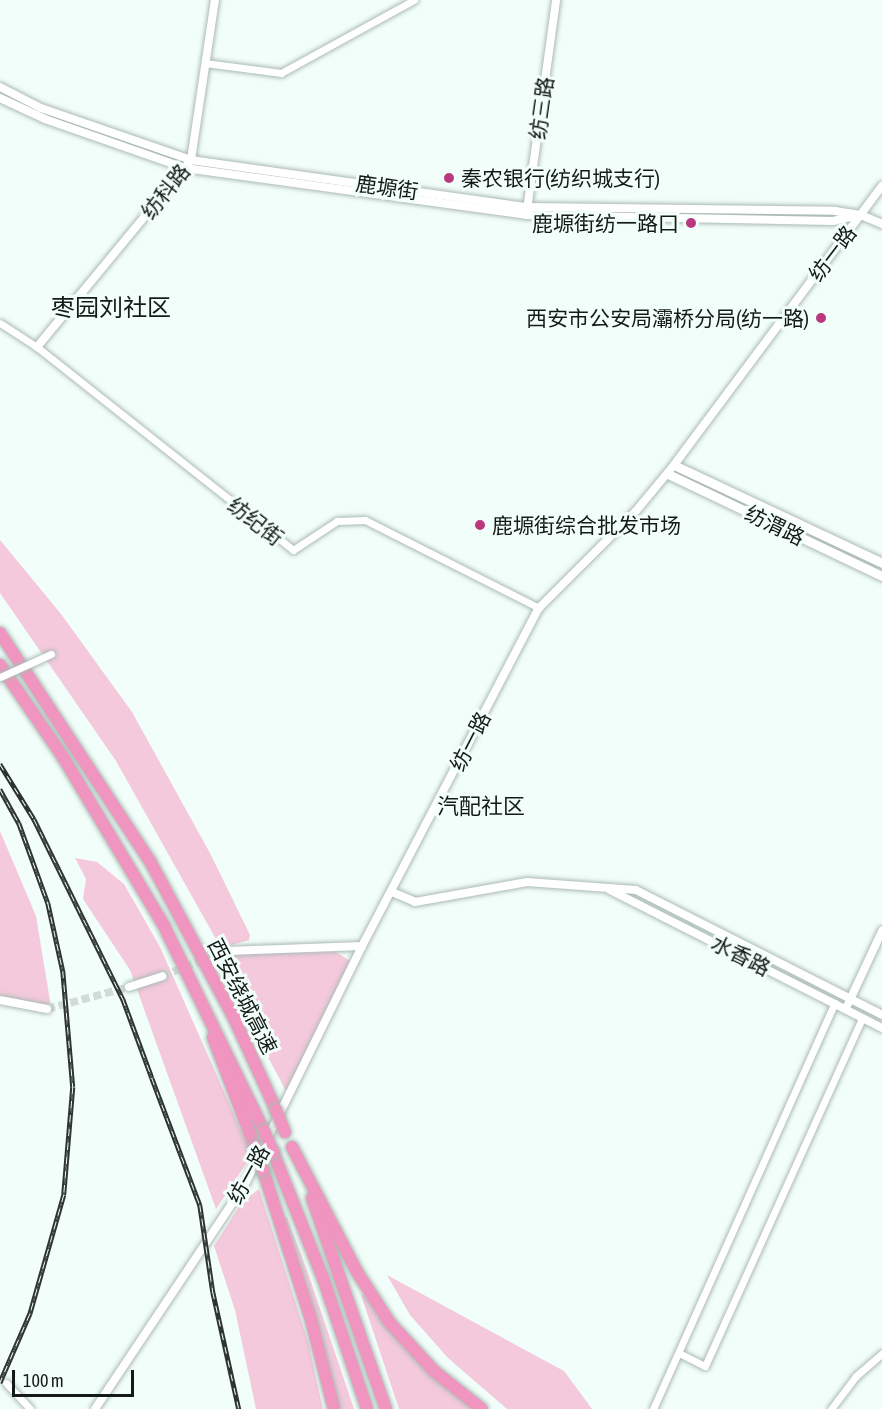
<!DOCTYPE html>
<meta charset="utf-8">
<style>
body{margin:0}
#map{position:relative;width:882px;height:1409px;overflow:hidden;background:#f2fef9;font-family:"Asap Condensed","Noto Sans SC",sans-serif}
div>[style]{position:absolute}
.green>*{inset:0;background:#f3c9db}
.tertiary-tunnel>*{height:8px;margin-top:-4px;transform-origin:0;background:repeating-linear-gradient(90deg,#d1dcd7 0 8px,transparent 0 12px)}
.roads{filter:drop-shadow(0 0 2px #acbab5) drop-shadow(0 0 2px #acbab5)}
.minor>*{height:7px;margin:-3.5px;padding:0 3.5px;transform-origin:3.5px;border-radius:3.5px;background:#fff}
.tertiary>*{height:8px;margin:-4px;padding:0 4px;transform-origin:4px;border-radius:4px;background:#fff}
.secondary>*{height:9px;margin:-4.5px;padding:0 4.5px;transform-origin:4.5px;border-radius:4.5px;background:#fff}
.motorway>*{height:12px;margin:-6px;padding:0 6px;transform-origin:6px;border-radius:6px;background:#f095bf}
.rail>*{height:4.5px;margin-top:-2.25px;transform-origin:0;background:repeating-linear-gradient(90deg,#f2fef9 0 7px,#2d3432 0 14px);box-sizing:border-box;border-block:2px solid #2d3432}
.bridges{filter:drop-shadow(0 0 2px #acbab5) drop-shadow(0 0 2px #acbab5)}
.minor-bridge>*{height:7px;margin:-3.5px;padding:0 3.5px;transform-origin:3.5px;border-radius:3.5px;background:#fff}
.motorway-bridge>*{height:12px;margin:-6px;padding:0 6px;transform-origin:6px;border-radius:6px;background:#f095bf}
.dots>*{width:16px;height:16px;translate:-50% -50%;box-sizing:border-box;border:3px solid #f2fef9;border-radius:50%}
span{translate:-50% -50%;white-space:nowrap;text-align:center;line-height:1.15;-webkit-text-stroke:6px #f2fef9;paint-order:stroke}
.street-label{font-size:21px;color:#141a18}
.poi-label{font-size:21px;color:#141a18}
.left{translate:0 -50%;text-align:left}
.right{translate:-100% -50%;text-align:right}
.neighbourhood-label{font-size:22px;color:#141a18}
.quarter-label{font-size:24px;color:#141a18}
.scale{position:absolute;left:12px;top:1370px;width:122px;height:27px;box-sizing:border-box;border:3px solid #141a18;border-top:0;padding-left:8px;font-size:18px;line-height:21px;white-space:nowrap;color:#141a18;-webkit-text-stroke:4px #f2fef9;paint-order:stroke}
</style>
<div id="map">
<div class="green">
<i style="clip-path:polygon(0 540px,61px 614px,132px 712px,211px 855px,250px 935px,249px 940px,221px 948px,116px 761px,0 593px)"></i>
<i style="clip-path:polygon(0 831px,36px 916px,51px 1007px,0 1002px)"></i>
<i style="clip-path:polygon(75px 858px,97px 862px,124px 884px,160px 947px,252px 1155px,216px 1209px,130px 970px,83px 899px,86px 879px)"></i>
<i style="clip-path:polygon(336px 952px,350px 961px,286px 1091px,216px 959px,224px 954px)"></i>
<i style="clip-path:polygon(259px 1189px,308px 1341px,323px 1409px,256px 1409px,235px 1310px,214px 1246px,242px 1202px)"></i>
<i style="clip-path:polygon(284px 1217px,287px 1217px,308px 1273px,354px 1409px,339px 1409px,312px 1302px)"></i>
<i style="clip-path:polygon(387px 1275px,564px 1371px,592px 1409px,507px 1409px,448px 1358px,410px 1315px)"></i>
<i style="clip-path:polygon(361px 1295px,366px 1295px,419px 1363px,474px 1409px,399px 1409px)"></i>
</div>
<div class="tertiary-tunnel">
<i style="left:162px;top:976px;width:70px;rotate:-21deg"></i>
<i style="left:47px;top:1009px;width:85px;rotate:-15deg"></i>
</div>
<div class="roads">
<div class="minor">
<i style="left:205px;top:63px;width:77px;rotate:7.5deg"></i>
<i style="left:281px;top:73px;width:152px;rotate:-28.8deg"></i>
<i style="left:0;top:323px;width:44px;rotate:33deg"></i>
<i style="left:37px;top:347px;width:327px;rotate:38.4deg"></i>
<i style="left:293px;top:550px;width:53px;rotate:-33.4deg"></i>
<i style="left:337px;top:521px;width:28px;rotate:-2deg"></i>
<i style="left:365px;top:520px;width:195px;rotate:26.8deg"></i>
<i style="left:679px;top:1353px;width:29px;rotate:27deg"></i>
<i style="left:705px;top:1366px;width:382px;rotate:-65.7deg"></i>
<i style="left:6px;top:1383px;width:35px;rotate:47deg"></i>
<i style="left:653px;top:1409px;width:445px;rotate:-65.9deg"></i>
<i style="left:831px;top:1409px;width:41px;rotate:-52.9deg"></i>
<i style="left:856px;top:1376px;width:35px;rotate:-41deg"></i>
</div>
<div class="tertiary">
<i style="left:0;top:87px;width:46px;rotate:27.1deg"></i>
<i style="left:41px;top:108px;width:159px;rotate:19.1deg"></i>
<i style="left:191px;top:160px;width:339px;rotate:8deg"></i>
<i style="left:527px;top:207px;width:308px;rotate:0.7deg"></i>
<i style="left:835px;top:211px;width:26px;rotate:9deg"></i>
<i style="left:861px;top:215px;width:23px;rotate:23deg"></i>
<i style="left:0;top:98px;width:50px;rotate:25deg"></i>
<i style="left:45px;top:119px;width:148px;rotate:19.3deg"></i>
<i style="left:185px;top:168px;width:344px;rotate:7.8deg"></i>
<i style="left:526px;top:215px;width:307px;rotate:1.1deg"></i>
<i style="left:833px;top:221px;width:23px;rotate:-13deg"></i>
<i style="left:527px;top:210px;width:212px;rotate:-82.1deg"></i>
<i style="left:37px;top:347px;width:242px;rotate:-50.5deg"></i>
<i style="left:191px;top:160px;width:162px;rotate:-81.5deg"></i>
<i style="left:610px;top:890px;width:305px;rotate:26.9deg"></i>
<i style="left:392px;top:892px;width:25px;rotate:23deg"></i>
<i style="left:415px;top:902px;width:114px;rotate:-10.1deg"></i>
<i style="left:527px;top:882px;width:109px;rotate:4.2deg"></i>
<i style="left:636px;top:890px;width:276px;rotate:26.9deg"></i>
<i style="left:227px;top:951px;width:135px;rotate:-2.1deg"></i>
<i style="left:129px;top:987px;width:35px;rotate:-18deg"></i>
<i style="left:0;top:1000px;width:48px;rotate:10.8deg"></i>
<i style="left:848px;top:1004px;width:81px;rotate:-65deg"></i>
<i style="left:95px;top:1409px;width:268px;rotate:-56.3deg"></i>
<i style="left:244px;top:1186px;width:267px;rotate:-63.8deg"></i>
<i style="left:362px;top:946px;width:382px;rotate:-62.4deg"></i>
<i style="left:539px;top:608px;width:137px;rotate:-45deg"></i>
<i style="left:636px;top:511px;width:60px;rotate:-50.4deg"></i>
<i style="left:674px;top:465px;width:348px;rotate:-53.3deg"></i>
</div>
<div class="secondary">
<i style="left:674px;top:465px;width:230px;rotate:25.2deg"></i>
<i style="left:668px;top:474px;width:237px;rotate:25.5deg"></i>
</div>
<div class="motorway">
<i style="left:0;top:633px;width:275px;rotate:56.7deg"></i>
<i style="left:151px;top:863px;width:174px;rotate:61.8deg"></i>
<i style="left:233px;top:1016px;width:103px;rotate:65.4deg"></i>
<i style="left:0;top:665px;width:112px;rotate:55.6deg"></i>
<i style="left:63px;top:757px;width:197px;rotate:59.1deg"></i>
<i style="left:164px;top:926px;width:228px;rotate:64deg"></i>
<i style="left:213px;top:1037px;width:118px;rotate:69.1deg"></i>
<i style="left:292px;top:1147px;width:141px;rotate:62.5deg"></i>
<i style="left:357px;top:1272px;width:61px;rotate:57.1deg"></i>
<i style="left:390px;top:1323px;width:65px;rotate:47.5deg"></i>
<i style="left:434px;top:1371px;width:61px;rotate:38.4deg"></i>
<i style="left:273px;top:1152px;width:136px;rotate:68.4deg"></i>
<i style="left:323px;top:1278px;width:138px;rotate:71.4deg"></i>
<i style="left:263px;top:1170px;width:153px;rotate:72.2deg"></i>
<i style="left:310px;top:1316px;width:96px;rotate:75.5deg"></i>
<i style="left:312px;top:1198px;width:224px;rotate:70.7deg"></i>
</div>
</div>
<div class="rail">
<i style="left:0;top:764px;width:65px;rotate:58.3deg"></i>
<i style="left:34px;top:819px;width:201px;rotate:63.7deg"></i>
<i style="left:123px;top:999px;width:84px;rotate:69.8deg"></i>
<i style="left:152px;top:1078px;width:136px;rotate:69.3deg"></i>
<i style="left:200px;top:1205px;width:88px;rotate:81.5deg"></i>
<i style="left:213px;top:1292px;width:120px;rotate:77.5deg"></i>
<i style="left:0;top:789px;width:39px;rotate:61deg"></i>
<i style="left:19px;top:823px;width:85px;rotate:70.1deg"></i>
<i style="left:48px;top:903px;width:70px;rotate:77.6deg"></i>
<i style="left:63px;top:971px;width:116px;rotate:85.1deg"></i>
<i style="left:73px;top:1087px;width:108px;rotate:94.8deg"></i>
<i style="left:64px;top:1195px;width:124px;rotate:105.9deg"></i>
<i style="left:30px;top:1314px;width:75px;rotate:113.5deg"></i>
</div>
<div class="bridges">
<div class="minor-bridge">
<i style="left:0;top:677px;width:56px;rotate:-24.3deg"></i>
</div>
<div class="motorway-bridge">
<i style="left:276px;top:1110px;width:24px;rotate:68deg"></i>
<i style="left:264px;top:1131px;width:23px;rotate:67deg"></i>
<i style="left:255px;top:1147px;width:24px;rotate:71deg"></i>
</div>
</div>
<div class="dots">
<i style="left:449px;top:178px;background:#ba387f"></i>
<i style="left:691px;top:223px;background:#ba387f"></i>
<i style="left:821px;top:318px;background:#ba387f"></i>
<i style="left:480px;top:525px;background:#ba387f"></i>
</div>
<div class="street-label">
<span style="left:541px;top:108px;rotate:-82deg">纺三路</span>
<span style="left:387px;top:187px;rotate:8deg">鹿塬街</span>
<span style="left:165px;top:191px;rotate:-51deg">纺科路</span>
<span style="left:832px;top:253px;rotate:-53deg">纺一路</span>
<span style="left:256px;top:521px;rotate:38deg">纺纪街</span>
<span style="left:775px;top:525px;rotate:26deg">纺渭路</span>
<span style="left:470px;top:741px;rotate:-63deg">纺一路</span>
<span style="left:741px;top:955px;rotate:27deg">水香路</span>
<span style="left:243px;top:996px;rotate:63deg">西安绕城高速</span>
<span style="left:248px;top:1174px;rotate:-61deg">纺一路</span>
</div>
<div class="poi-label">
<span class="left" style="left:461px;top:178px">秦农银行(纺织城支行)</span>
<span class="right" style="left:679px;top:223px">鹿塬街纺一路口</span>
<span class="right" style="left:809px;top:318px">西安市公安局灞桥分局(纺一路)</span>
<span class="left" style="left:492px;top:525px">鹿塬街综合批发市场</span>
</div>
<div class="neighbourhood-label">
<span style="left:481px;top:807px">汽配社区</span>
</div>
<div class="quarter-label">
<span style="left:111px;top:308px">枣园刘社区</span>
</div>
<div class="scale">100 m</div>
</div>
